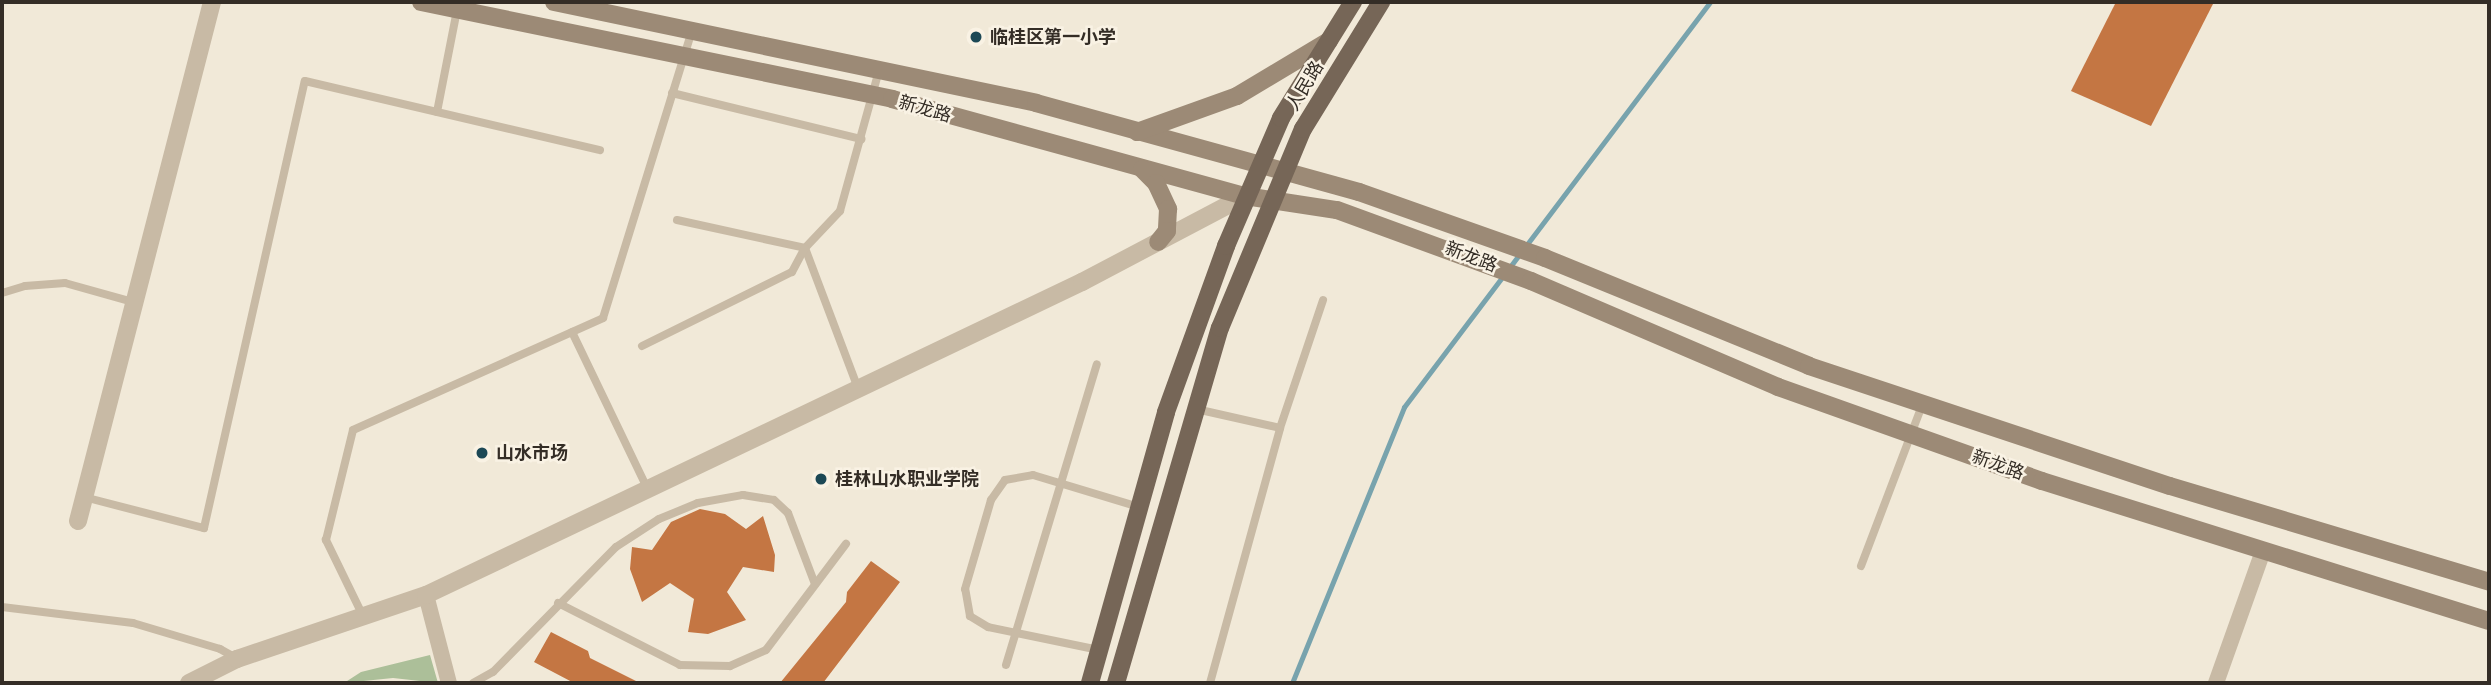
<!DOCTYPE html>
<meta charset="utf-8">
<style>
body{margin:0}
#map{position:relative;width:2491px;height:685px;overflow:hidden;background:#f1e9d8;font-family:Figtree,"Noto Sans SC",sans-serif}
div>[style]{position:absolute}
.green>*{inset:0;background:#acbf99}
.stream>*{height:5px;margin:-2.5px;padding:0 2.5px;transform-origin:2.5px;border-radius:2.5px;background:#78a3ad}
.building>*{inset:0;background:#c47643}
.service>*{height:8px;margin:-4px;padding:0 4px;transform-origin:4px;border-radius:4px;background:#c8baa5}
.minor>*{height:16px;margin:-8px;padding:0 8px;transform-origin:8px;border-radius:8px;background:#c8baa5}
.tertiary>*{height:18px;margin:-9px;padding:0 9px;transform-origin:9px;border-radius:9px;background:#c8baa5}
.secondary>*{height:18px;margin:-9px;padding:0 9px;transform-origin:9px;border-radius:9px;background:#9c8a76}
.primary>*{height:18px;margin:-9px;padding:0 9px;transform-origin:9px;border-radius:9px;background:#766657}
.dots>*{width:19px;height:19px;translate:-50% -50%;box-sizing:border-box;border:4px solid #f9f2e4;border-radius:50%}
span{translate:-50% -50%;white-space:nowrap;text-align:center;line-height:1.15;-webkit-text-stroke:5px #f9f2e4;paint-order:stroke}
.poi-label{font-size:18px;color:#342d26;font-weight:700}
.left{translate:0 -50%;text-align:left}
.street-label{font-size:18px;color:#342d26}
.frame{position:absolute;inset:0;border:4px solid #342d26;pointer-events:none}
</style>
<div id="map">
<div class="green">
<i style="clip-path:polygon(430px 655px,438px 683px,393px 678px,344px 683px,361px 672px)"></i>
</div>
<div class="stream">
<i style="left:1292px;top:683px;width:298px;rotate:-67.9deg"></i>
<i style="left:1404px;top:407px;width:508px;rotate:-52.93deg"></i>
</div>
<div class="building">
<i style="clip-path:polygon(2116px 2px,2214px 2px,2151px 126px,2071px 91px)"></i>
<i style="clip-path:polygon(700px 509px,725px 514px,746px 529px,763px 516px,775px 555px,774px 572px,743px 567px,727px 592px,746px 620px,708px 634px,688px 632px,694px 599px,670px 583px,642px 602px,630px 569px,632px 547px,652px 550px,671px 522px)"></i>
<i style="clip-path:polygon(871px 561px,900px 582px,823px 683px,780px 683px,846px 602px,847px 592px)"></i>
<i style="clip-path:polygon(551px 632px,588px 651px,590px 658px,640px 683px,574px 683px,534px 662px)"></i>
</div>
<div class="service">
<i style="left:672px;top:93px;width:195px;rotate:13.7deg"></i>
<i style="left:437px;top:112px;width:104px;rotate:-78.9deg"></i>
<i style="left:677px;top:220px;width:131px;rotate:12.3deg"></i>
<i style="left:805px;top:248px;width:51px;rotate:-46.6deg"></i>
<i style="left:840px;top:211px;width:146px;rotate:-74.5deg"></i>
<i style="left:805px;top:248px;width:150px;rotate:69.3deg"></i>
<i style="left:2px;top:293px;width:24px;rotate:-17deg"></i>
<i style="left:25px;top:286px;width:40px;rotate:-4.3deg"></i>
<i style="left:65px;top:283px;width:71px;rotate:15.6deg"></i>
<i style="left:572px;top:332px;width:173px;rotate:64.3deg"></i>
<i style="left:642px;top:346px;width:167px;rotate:-26.3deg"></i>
<i style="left:792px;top:272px;width:27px;rotate:-62deg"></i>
<i style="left:1196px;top:409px;width:86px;rotate:12.7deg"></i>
<i style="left:84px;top:497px;width:124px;rotate:14.5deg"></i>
<i style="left:204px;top:528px;width:458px;rotate:-77.3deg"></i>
<i style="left:305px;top:81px;width:303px;rotate:13.2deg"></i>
<i style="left:1861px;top:566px;width:174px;rotate:-69.2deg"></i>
<i style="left:558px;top:603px;width:137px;rotate:26.9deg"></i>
<i style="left:680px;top:665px;width:50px;rotate:1.1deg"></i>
<i style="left:730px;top:666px;width:39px;rotate:-24deg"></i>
<i style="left:766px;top:650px;width:133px;rotate:-53deg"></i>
<i style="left:2px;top:607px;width:132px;rotate:7deg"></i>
<i style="left:133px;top:623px;width:91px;rotate:16.6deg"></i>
<i style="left:220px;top:649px;width:18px;rotate:29deg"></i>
<i style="left:363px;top:616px;width:85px;rotate:-116deg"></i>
<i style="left:326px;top:540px;width:113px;rotate:-76.2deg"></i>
<i style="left:353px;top:430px;width:274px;rotate:-24.1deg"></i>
<i style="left:603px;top:318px;width:301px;rotate:-72.8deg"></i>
<i style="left:1099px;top:650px;width:113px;rotate:-168.3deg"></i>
<i style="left:988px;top:627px;width:21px;rotate:-149deg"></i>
<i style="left:970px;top:616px;width:27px;rotate:-100deg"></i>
<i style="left:965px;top:589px;width:93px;rotate:-73.7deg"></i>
<i style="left:991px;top:500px;width:24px;rotate:-55deg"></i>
<i style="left:1005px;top:480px;width:28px;rotate:-10deg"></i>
<i style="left:1033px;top:475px;width:111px;rotate:16.8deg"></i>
<i style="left:1006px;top:665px;width:314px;rotate:-73.2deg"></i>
<i style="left:473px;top:683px;width:23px;rotate:-29deg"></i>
<i style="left:493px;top:672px;width:175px;rotate:-45.5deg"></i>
<i style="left:616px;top:547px;width:51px;rotate:-33.1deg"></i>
<i style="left:659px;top:519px;width:42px;rotate:-22.3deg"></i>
<i style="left:698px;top:503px;width:46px;rotate:-10.1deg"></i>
<i style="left:743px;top:495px;width:31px;rotate:9deg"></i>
<i style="left:774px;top:500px;width:19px;rotate:43deg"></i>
<i style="left:788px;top:513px;width:76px;rotate:69.2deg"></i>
<i style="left:1210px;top:683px;width:264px;rotate:-74.6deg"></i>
<i style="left:1280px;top:428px;width:135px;rotate:-71.4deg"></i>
</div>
<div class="minor">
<i style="left:426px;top:595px;width:91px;rotate:75.4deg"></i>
<i style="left:2216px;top:683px;width:140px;rotate:-70.4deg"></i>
</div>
<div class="tertiary">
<i style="left:78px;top:521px;width:536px;rotate:-75.52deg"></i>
<i style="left:189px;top:683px;width:54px;rotate:-26.6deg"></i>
<i style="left:237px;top:659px;width:200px;rotate:-18.7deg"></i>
<i style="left:426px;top:595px;width:727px;rotate:-25.51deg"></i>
<i style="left:1082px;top:282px;width:184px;rotate:-27.8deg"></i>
</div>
<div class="secondary">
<i style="left:421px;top:2px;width:481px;rotate:11.6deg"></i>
<i style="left:892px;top:99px;width:366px;rotate:15.4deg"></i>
<i style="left:1245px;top:196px;width:93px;rotate:8.7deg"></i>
<i style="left:1337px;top:210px;width:207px;rotate:20.1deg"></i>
<i style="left:1531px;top:281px;width:269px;rotate:23.2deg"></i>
<i style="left:1778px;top:387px;width:280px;rotate:19.6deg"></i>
<i style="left:2042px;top:481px;width:468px;rotate:17.4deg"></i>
<i style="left:554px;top:2px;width:492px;rotate:11.8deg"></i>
<i style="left:1036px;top:103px;width:335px;rotate:15.4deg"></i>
<i style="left:1359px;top:192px;width:197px;rotate:19.5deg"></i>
<i style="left:1545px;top:258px;width:285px;rotate:22.2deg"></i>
<i style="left:1809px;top:366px;width:380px;rotate:18.4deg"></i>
<i style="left:2170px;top:486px;width:333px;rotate:16.7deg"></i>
<i style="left:1137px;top:132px;width:106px;rotate:-19.8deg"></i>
<i style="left:1237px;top:96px;width:107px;rotate:-30.9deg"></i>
<i style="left:1142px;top:169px;width:20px;rotate:45deg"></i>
<i style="left:1156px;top:183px;width:29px;rotate:65deg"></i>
<i style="left:1168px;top:209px;width:22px;rotate:93deg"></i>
<i style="left:1167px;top:231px;width:14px;rotate:129deg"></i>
</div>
<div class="primary">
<i style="left:1090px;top:683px;width:281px;rotate:-74.3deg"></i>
<i style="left:1166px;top:412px;width:177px;rotate:-70.1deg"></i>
<i style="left:1226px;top:246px;width:139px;rotate:-66.7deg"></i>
<i style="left:1281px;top:118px;width:137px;rotate:-58.2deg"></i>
<i style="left:1116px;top:683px;width:370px;rotate:-73.7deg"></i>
<i style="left:1220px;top:328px;width:216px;rotate:-67.4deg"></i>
<i style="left:1303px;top:129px;width:149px;rotate:-58.4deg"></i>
</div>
<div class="dots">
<i style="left:976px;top:37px;background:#1c4855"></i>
<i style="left:482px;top:453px;background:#1c4855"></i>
<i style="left:821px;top:479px;background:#1c4855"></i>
</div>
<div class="poi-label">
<span class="left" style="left:990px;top:37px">临桂区第一小学</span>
<span class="left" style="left:496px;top:453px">山水市场</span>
<span class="left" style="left:835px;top:479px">桂林山水职业学院</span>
</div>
<div class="street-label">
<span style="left:1305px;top:86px;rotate:-59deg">人民路</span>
<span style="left:925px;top:109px;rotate:16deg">新龙路</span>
<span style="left:1471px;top:257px;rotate:21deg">新龙路</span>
<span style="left:1998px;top:465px;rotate:20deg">新龙路</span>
</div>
<div class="frame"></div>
</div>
